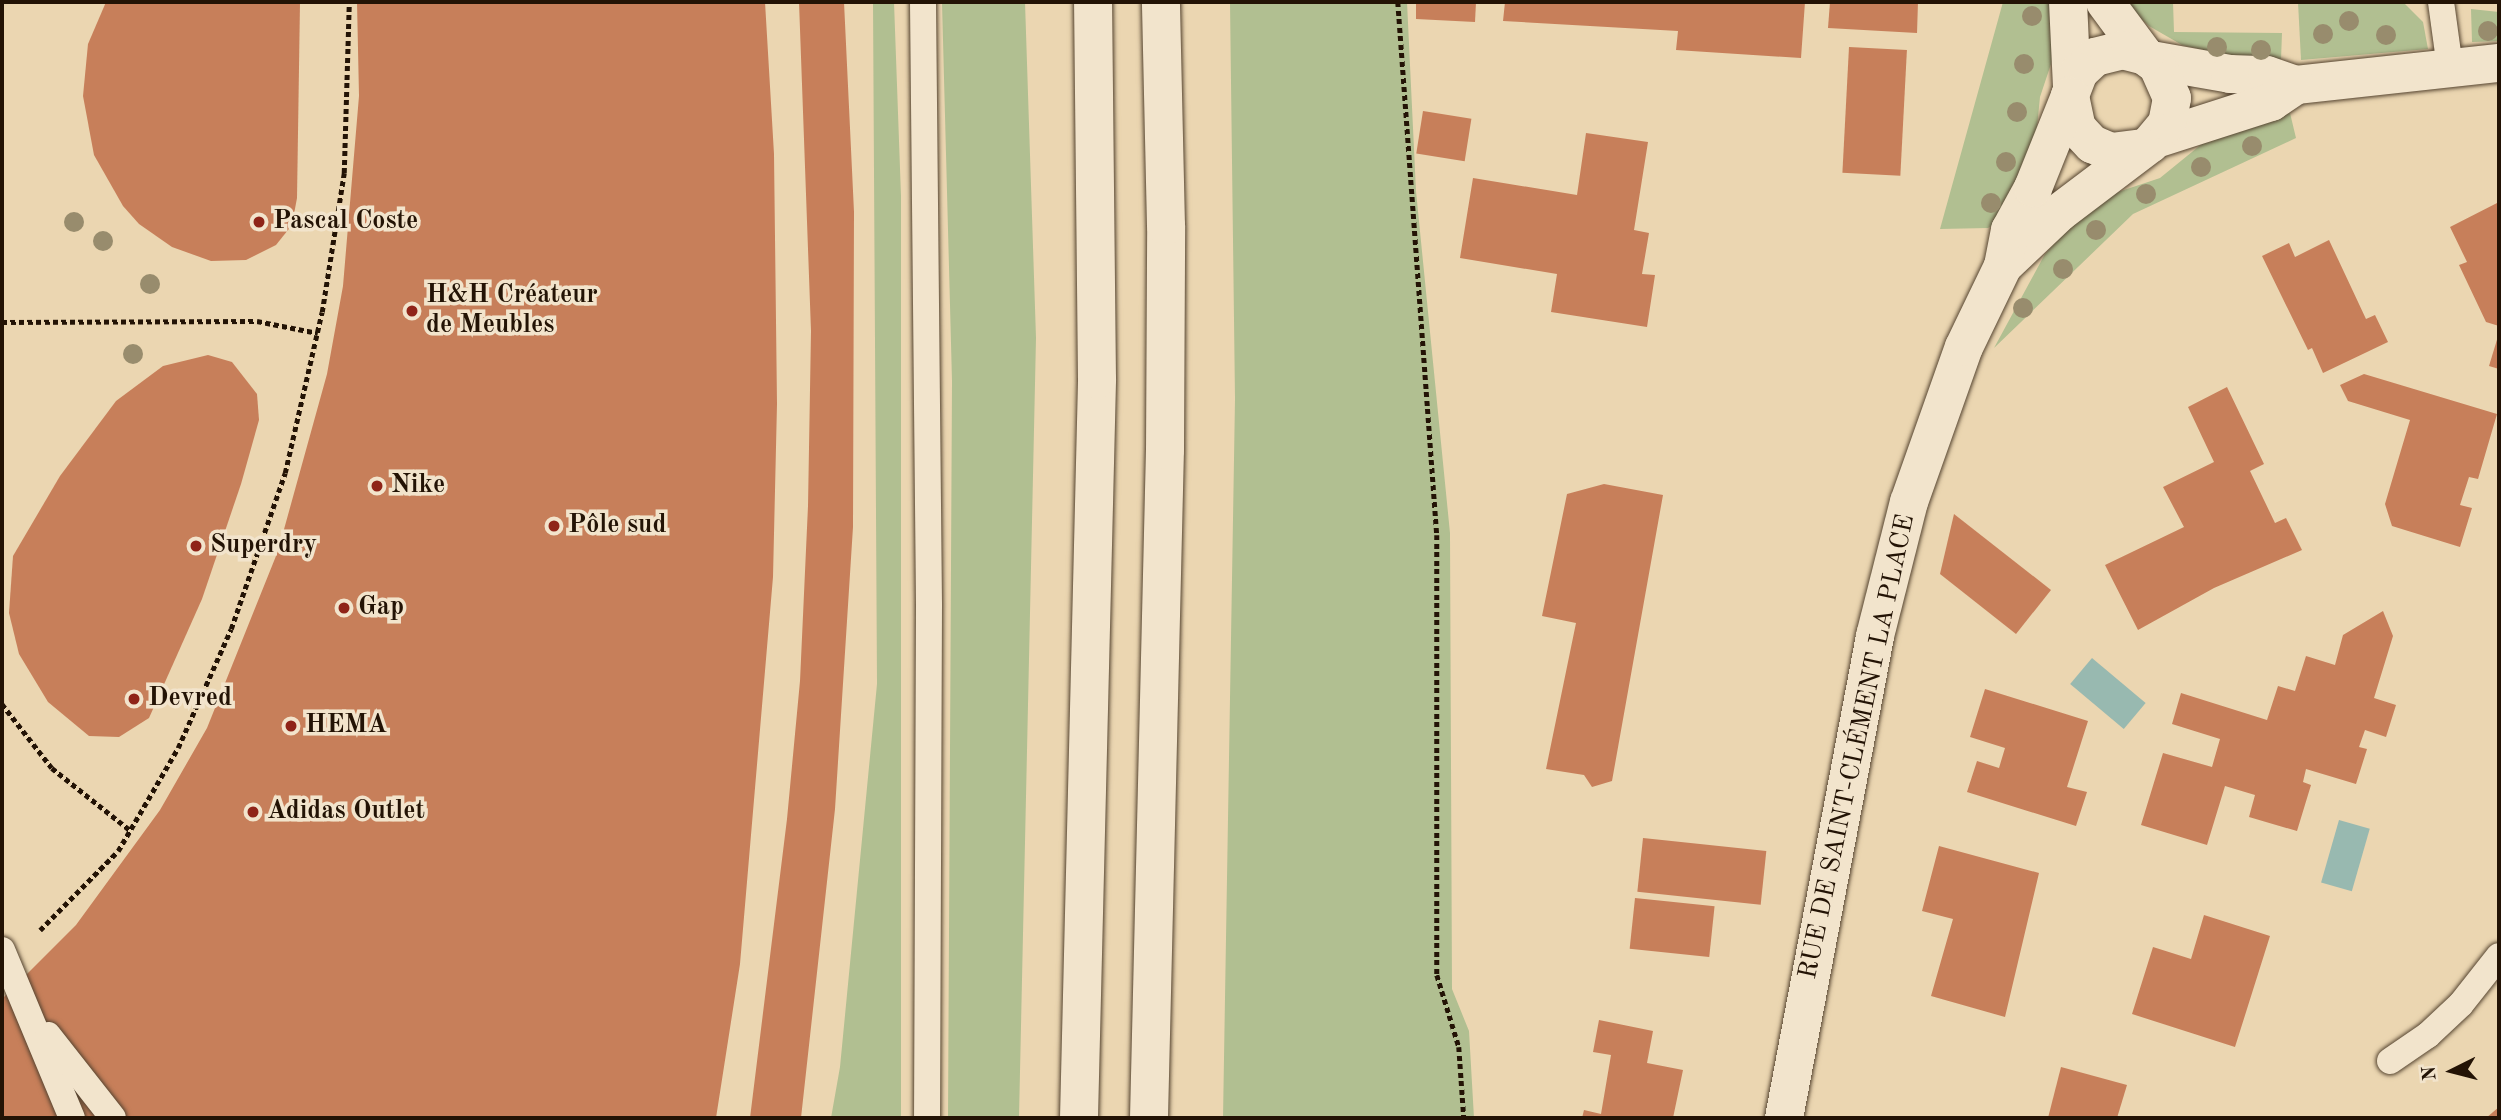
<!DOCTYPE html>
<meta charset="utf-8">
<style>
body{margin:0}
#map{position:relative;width:2501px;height:1120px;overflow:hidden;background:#ebd6b1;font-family:"Old Standard TT",serif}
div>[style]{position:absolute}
.green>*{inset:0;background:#b1bf91}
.water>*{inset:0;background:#98b9b0;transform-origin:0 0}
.building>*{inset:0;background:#c77f5a;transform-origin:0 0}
.path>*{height:4.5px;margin-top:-2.25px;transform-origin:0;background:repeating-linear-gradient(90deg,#231305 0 5px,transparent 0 8.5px)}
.roads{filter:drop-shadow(0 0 2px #554430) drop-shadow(0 0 2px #554430)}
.service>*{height:26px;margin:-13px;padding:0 13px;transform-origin:13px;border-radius:13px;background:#f2e4cc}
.minor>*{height:38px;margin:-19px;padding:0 19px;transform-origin:19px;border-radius:19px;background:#f2e4cc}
.tertiary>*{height:38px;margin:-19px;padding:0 19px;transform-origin:19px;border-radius:19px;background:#f2e4cc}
.secondary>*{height:38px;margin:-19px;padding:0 19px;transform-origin:19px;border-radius:19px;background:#f2e4cc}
.trees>*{width:20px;height:20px;margin:-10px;border-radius:50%;background:#988c6d}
.dots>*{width:19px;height:19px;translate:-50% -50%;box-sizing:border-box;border:4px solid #f2e4cc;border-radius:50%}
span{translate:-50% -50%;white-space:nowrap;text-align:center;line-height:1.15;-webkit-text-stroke:7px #f2e4cc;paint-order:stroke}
.poi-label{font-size:26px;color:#231305;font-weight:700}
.left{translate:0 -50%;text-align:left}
.street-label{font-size:26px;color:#231305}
.frame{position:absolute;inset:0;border:4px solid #231305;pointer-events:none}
.north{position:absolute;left:2417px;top:1036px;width:70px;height:70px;-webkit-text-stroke:5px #f2e4cc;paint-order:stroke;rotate:264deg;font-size:19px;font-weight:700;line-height:28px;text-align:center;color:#231305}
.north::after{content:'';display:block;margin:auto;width:24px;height:32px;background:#231305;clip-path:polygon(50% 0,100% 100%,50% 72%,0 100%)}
</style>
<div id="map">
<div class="green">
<i style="clip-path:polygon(873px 2px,894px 2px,901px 196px,901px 1118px,831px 1118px,840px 1067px,877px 684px)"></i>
<i style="clip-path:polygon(942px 2px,1025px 2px,1036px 338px,1019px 1118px,948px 1118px,952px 381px)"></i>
<i style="clip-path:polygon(1230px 2px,1407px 2px,1416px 191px,1450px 533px,1452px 989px,1469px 1031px,1474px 1118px,1223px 1118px,1235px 399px)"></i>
<i style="clip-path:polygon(2003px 2px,2057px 2px,2055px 52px,2040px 97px,2035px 147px,2002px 221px,1988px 228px,1940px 229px)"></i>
<i style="clip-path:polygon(2123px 2px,2173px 2px,2174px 32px,2282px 33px,2281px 60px,2228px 56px,2182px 45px,2149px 26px)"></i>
<i style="clip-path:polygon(2298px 2px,2403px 2px,2423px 22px,2428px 49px,2301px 60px)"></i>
<i style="clip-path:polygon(2471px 9px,2499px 12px,2499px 41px,2472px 42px)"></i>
<i style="clip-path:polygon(2290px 113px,2296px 138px,2133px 214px,1994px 348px,2045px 254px,2077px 219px,2112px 194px,2160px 178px,2203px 143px)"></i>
</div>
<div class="water">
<i style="left:2092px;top:658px;width:70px;height:34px;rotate:40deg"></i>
<i style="left:2339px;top:820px;width:32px;height:65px;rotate:16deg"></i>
</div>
<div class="building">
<i style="clip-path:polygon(106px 2px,300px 2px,297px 198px,292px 225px,276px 245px,246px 260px,211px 261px,172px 247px,139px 224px,123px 206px,94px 155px,83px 96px,88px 44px)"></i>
<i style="clip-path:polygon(357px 2px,765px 2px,774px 154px,777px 404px,773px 577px,740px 964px,716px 1118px,2px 1118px,2px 999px,76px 925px,160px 810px,207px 728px,278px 551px,327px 374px,343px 286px,359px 96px)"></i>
<i style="clip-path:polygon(799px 2px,844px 2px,854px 212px,853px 527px,835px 809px,801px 1118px,750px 1118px,787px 819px,800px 681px,808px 506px,811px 331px)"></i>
<i style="clip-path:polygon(1416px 2px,1476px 2px,1475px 22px,1416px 19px)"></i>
<i style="clip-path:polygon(1505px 2px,1805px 2px,1801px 58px,1676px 50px,1678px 31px,1503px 21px)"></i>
<i style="clip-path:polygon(1830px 2px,1918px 2px,1917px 33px,1828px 28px)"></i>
<i style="left:1849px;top:47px;width:58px;height:126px;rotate:3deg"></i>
<i style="left:1423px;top:111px;width:49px;height:43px;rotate:9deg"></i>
<i style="clip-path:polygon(1586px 133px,1648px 142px,1634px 230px,1649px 233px,1642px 274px,1655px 275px,1647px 327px,1551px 312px,1557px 274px,1460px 258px,1473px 178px,1577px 195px)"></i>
<i style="clip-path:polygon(2499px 202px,2499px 326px,2486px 322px,2459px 265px,2467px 262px,2450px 227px)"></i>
<i style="clip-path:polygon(2329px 240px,2366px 319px,2375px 315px,2388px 342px,2323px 373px,2312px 348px,2308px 350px,2262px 256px,2289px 243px,2295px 257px)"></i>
<i style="clip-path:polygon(2499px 333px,2499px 369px,2489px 366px)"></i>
<i style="clip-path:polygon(208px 355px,232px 362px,257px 394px,259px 420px,241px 484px,202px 599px,149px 718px,119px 737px,89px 736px,48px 702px,19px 654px,9px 613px,13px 556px,60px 476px,116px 401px,163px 366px)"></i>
<i style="clip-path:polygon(2364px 374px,2497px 414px,2478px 479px,2469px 477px,2460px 505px,2472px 508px,2460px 547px,2392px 526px,2385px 504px,2410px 420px,2348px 401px,2340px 385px)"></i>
<i style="clip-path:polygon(2227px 387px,2264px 464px,2250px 471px,2275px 523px,2286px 518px,2302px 550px,2214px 588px,2138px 630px,2105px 565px,2184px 527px,2163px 487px,2214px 462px,2188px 407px)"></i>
<i style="clip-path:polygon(1604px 484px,1663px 495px,1612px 781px,1592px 787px,1584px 775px,1546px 769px,1576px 623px,1542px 616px,1567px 494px)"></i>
<i style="clip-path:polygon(1954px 514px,2051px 590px,2016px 634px,1940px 574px)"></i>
<i style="clip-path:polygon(2383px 611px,2393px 636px,2374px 698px,2396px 705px,2386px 737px,2365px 730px,2359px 747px,2367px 749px,2356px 784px,2306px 769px,2303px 782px,2311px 785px,2297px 831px,2249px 817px,2255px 795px,2225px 786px,2207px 845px,2141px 825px,2163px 753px,2212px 767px,2220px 739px,2172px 724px,2181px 693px,2267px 720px,2278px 686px,2295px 691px,2306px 656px,2335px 665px,2343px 635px)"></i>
<i style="clip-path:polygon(1985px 689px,2088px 721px,2067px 787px,2087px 792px,2076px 826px,1967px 792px,1977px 761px,1999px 768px,2005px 748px,1970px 737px)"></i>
<i style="left:1643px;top:838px;width:124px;height:54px;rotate:6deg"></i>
<i style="clip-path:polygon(1939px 846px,2039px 873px,2005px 1017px,1931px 996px,1953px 919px,1922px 911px)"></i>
<i style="left:1635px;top:898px;width:80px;height:51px;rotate:6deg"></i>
<i style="clip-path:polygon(2204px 915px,2270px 936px,2235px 1047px,2132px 1014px,2153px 947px,2191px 959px)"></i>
<i style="clip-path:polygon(1599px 1020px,1653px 1031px,1647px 1063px,1683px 1070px,1673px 1118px,1582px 1118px,1584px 1110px,1601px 1114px,1611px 1055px,1593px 1052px)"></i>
<i style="clip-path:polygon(2061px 1067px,2127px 1085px,2117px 1118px,2048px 1118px)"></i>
<i style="clip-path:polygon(2499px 1107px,2499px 1118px,2486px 1118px)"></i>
</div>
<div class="path">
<i style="left:1398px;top:2px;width:534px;rotate:85.82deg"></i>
<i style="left:1437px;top:535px;width:440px;rotate:90deg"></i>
<i style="left:1437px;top:975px;width:75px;rotate:73deg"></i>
<i style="left:1459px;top:1047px;width:71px;rotate:86deg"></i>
<i style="left:2px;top:322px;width:255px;rotate:-0.2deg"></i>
<i style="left:257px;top:321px;width:62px;rotate:11.1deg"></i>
<i style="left:2px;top:704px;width:81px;rotate:52deg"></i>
<i style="left:52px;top:768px;width:100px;rotate:38.5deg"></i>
<i style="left:40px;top:930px;width:111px;rotate:-45.4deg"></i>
<i style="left:118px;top:851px;width:119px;rotate:-59.8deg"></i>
<i style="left:178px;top:748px;width:130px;rotate:-66deg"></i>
<i style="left:231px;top:629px;width:165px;rotate:-70.9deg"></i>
<i style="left:285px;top:473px;width:165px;rotate:-77.1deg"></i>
<i style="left:322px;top:312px;width:141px;rotate:-81deg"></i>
<i style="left:344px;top:173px;width:171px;rotate:-88.3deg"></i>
</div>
<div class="roads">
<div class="service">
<i style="left:923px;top:2px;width:603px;rotate:89.43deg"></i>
<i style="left:929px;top:605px;width:513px;rotate:90.22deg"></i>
<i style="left:2441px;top:2px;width:67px;rotate:82.2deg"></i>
<i style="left:2px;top:950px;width:182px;rotate:67.4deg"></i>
<i style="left:48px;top:1035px;width:105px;rotate:51.9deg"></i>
<i style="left:2390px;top:1061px;width:46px;rotate:-34.4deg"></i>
<i style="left:2428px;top:1035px;width:45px;rotate:-43.2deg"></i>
<i style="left:2461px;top:1004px;width:61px;rotate:-51.6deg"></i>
</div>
<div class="minor">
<i style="left:2151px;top:60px;width:80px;rotate:10deg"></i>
<i style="left:2230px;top:74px;width:37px;rotate:2deg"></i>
<i style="left:2267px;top:75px;width:31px;rotate:19deg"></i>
<i style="left:2296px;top:85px;width:204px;rotate:-6.2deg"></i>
<i style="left:2156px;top:139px;width:121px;rotate:-17.8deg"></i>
<i style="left:2271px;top:102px;width:30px;rotate:-34deg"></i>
</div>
<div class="tertiary">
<i style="left:2068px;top:2px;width:84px;rotate:87.3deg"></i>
<i style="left:2105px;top:2px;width:67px;rotate:53.5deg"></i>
<i style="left:2003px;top:266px;width:79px;rotate:-43.5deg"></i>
<i style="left:2060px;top:212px;width:113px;rotate:-37.1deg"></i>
<i style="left:2150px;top:144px;width:26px;rotate:-50deg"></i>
<i style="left:2167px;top:124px;width:26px;rotate:-79deg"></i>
<i style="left:2172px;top:98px;width:36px;rotate:-114deg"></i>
<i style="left:2157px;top:65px;width:15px;rotate:-143deg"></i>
<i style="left:2145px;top:56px;width:23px;rotate:-165deg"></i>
<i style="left:2123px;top:50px;width:29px;rotate:166deg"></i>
<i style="left:2095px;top:57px;width:22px;rotate:137deg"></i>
<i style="left:2079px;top:72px;width:26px;rotate:111deg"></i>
<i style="left:2070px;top:96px;width:33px;rotate:78deg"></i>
<i style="left:2077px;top:128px;width:22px;rotate:47deg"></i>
<i style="left:2092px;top:144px;width:21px;rotate:23deg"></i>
<i style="left:2111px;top:152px;width:32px;rotate:-7deg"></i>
<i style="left:1784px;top:1118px;width:491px;rotate:-79.3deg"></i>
<i style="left:1875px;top:636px;width:138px;rotate:-75.8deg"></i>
<i style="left:1909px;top:502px;width:164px;rotate:-70.5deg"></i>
<i style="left:1964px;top:347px;width:90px;rotate:-64.3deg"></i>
<i style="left:2003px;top:266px;width:37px;rotate:-79deg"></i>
<i style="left:2010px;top:230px;width:48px;rotate:-61.3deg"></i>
<i style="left:2033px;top:188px;width:99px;rotate:-68.1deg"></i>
</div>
<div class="secondary">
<i style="left:1079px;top:1118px;width:739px;rotate:-88.6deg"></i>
<i style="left:1097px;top:379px;width:377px;rotate:-90.6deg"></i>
<i style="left:1149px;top:1118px;width:668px;rotate:-88.63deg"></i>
<i style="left:1165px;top:450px;width:224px;rotate:-89.7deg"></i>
<i style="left:1166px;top:226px;width:224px;rotate:-91.3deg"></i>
</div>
</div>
<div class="trees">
<i style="left:2032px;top:16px"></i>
<i style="left:2349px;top:21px"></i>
<i style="left:2488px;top:31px"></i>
<i style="left:2323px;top:34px"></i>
<i style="left:2386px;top:35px"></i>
<i style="left:2217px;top:47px"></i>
<i style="left:2261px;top:50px"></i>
<i style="left:2024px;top:64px"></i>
<i style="left:2017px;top:112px"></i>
<i style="left:2252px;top:146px"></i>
<i style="left:2006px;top:162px"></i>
<i style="left:2201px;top:167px"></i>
<i style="left:2146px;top:194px"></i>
<i style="left:1991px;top:203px"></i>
<i style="left:74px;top:222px"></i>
<i style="left:2096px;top:230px"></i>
<i style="left:103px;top:241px"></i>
<i style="left:2063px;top:269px"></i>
<i style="left:150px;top:284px"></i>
<i style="left:2023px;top:308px"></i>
<i style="left:133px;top:354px"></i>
</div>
<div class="dots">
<i style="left:259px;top:222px;background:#8f2418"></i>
<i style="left:412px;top:311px;background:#8f2418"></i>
<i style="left:377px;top:486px;background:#8f2418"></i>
<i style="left:554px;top:526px;background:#8f2418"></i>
<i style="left:196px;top:546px;background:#8f2418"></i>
<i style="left:344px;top:608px;background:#8f2418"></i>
<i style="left:134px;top:699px;background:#8f2418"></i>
<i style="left:291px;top:726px;background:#8f2418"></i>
<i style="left:253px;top:812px;background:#8f2418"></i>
</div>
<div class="poi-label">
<span class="left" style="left:273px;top:222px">Pascal Coste</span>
<span class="left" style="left:426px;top:311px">H&amp;H Créateur<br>de Meubles</span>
<span class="left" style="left:391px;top:486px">Nike</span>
<span class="left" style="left:568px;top:526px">Pôle sud</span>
<span class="left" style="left:210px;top:546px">Superdry</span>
<span class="left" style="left:358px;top:608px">Gap</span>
<span class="left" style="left:148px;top:699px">Devred</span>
<span class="left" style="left:305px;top:726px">HEMA</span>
<span class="left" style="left:267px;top:812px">Adidas Outlet</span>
</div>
<div class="street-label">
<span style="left:1858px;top:747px;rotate:-78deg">RUE DE SAINT-CLÉMENT LA PLACE</span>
</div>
<div class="frame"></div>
<div class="north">N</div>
</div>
